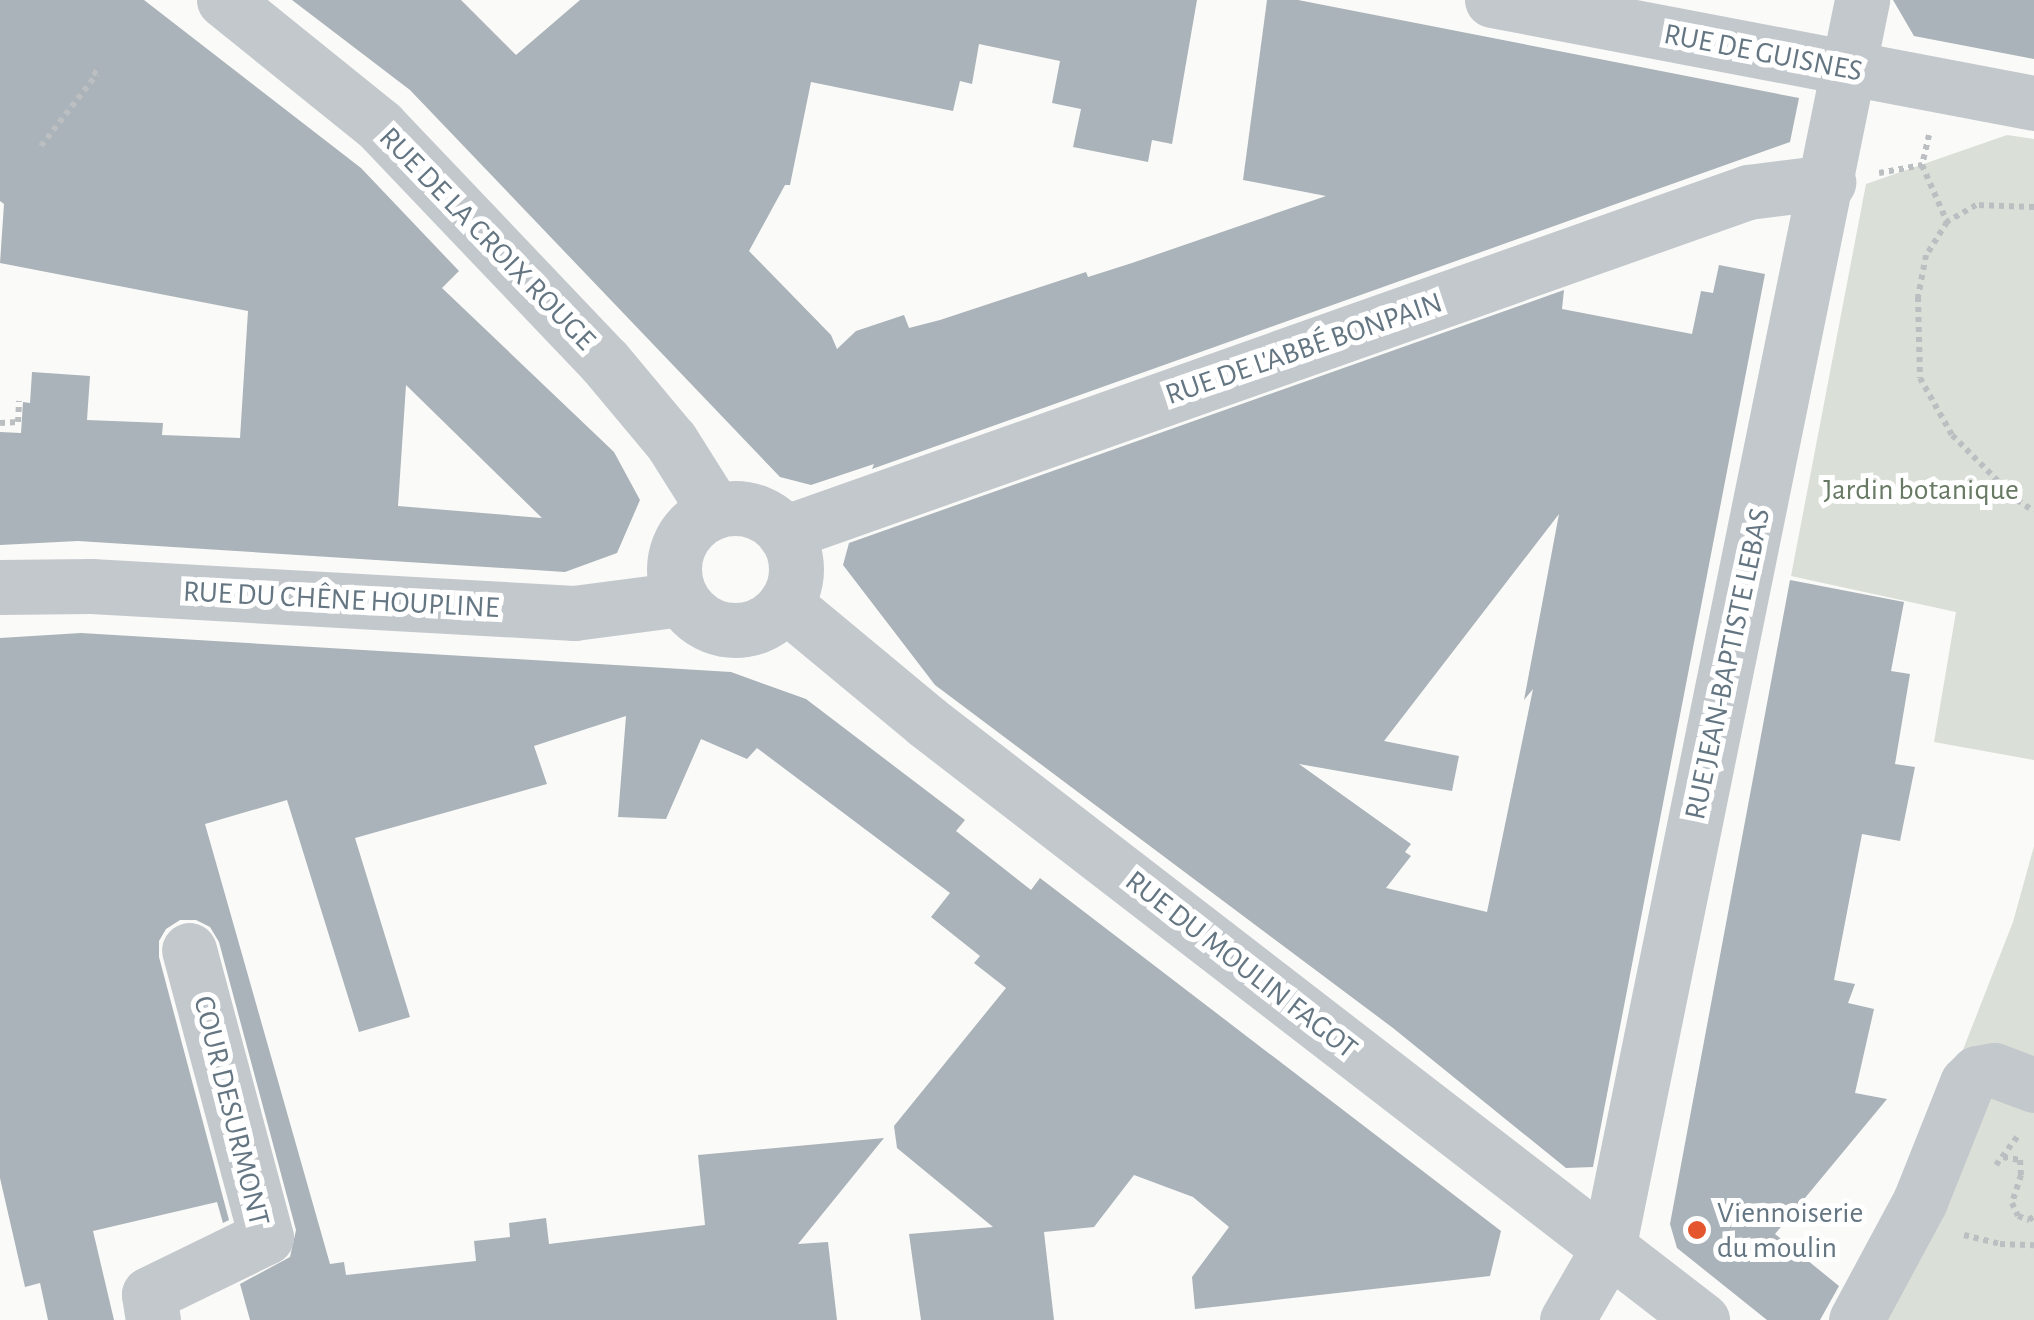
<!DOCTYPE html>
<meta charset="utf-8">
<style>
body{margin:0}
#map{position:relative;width:2034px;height:1320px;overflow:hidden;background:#fafaf8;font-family:"Alegreya Sans",sans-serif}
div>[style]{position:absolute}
.green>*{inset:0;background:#dadfd7}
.building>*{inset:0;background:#aab3b9}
.path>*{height:6px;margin-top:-3px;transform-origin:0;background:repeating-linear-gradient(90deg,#bbbfc2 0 5px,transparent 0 10px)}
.minor>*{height:55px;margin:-27.5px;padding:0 27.5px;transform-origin:27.5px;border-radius:27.5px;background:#c3c8cc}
.minor>.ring{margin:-27.5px;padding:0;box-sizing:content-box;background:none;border:55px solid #c3c8cc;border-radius:50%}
.dots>*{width:28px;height:28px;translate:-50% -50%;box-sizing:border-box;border:5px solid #fff;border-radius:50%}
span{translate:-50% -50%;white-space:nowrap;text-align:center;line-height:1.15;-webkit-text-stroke:10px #fff;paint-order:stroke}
.street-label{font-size:30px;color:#657683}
.park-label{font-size:30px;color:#687a64}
.poi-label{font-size:30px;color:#657683}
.left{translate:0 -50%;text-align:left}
</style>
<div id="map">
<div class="green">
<i style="clip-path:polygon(2007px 135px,2034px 139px,2034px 760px,1934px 742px,1956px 612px,1791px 576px,1866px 184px)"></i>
<i style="clip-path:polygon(2034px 846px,2034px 1320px,1869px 1320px,1941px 1106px,2013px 922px)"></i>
</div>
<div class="building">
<i style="clip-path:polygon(evenodd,0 0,144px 0,361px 168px,459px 271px,442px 288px,614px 452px,640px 500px,617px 553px,565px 572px,78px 541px,0 545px,0 432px,21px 433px,23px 402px,30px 403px,32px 372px,90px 376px,87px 420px,163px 423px,162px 435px,240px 438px,248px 311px,0 263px,4px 204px,0 201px,0 0,406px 385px,542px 518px,398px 506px,406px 385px)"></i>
<i style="clip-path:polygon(292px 0,461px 0,516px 55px,580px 0,1197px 0,1172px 144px,1152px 140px,1148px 162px,1073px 147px,1081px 109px,1052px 103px,1060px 61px,979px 44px,972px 84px,960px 81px,953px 111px,811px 82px,790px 185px,785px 185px,749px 251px,831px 335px,837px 349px,856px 331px,904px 315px,909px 328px,940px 320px,1086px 272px,1088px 277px,1132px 263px,1326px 196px,1243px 180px,1267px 0,1298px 0,1799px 98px,1790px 142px,872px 469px,874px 464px,811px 485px,780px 477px,410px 90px)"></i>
<i style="clip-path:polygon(1893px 0,2034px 0,2034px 59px,1914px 36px)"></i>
<i style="clip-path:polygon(evenodd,1719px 265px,1765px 274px,1593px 1167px,1566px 1168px,1393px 1028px,935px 685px,843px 565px,849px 543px,1564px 290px,1562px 309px,1692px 334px,1701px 291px,1713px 293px,1719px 265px,1559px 514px,1524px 700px,1533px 689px,1487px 912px,1386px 888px,1411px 856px,1405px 852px,1411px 844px,1299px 764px,1452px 791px,1459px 756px,1384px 741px,1559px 514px)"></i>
<i style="clip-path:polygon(1790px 580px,1904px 602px,1891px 671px,1910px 674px,1895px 764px,1915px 767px,1900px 841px,1862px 834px,1834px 980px,1855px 984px,1848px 1003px,1874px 1009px,1855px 1093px,1887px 1099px,1775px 1234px,1839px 1286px,1820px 1320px,1767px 1320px,1677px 1248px,1670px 1224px)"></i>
<i style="clip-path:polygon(81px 633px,731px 672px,806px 699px,965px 820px,956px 831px,1031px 890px,1040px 878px,1501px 1231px,1490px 1276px,1195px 1309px,1192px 1277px,1229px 1227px,1193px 1197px,1134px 1175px,1094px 1227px,1044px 1232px,1054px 1320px,921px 1320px,909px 1234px,993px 1227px,897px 1148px,894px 1126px,1006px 988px,974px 963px,980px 956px,931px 917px,950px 893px,757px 748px,747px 759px,701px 739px,666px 819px,618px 817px,626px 716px,534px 746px,547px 784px,355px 838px,410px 1017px,359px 1032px,287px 800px,205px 824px,330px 1264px,344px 1262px,346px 1275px,476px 1261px,474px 1241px,510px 1237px,509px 1223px,546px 1218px,549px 1244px,705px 1225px,698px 1155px,884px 1138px,798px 1244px,828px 1242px,837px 1320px,250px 1320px,240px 1284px,290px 1257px,296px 1230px,219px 942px,210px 927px,196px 920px,180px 920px,166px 929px,159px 941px,159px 957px,229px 1220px,223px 1223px,217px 1202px,93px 1231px,114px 1320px,48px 1320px,40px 1283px,25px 1287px,0 1178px,0 638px)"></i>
</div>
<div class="path">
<i style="left:1929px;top:135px;width:31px;rotate:103deg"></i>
<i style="left:1922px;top:165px;width:62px;rotate:66.3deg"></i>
<i style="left:41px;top:146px;width:91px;rotate:-52.1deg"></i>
<i style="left:97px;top:74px;width:8px;rotate:-150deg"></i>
<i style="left:1879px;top:173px;width:44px;rotate:-10.5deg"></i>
<i style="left:2034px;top:207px;width:58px;rotate:-178deg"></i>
<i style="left:1976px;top:205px;width:34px;rotate:150deg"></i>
<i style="left:1947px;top:222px;width:39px;rotate:122deg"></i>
<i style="left:1926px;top:255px;width:43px;rotate:100.8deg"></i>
<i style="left:1918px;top:297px;width:81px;rotate:88.6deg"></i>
<i style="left:1920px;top:378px;width:65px;rotate:60.7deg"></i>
<i style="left:1952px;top:435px;width:92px;rotate:45deg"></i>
<i style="left:2017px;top:500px;width:20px;rotate:33deg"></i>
<i style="left:0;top:423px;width:18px;rotate:-3deg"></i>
<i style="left:18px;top:422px;width:21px;rotate:-87deg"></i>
<i style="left:2003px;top:1157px;width:17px;rotate:10deg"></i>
<i style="left:2020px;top:1160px;width:15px;rotate:86deg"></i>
<i style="left:2021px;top:1175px;width:29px;rotate:108deg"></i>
<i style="left:2012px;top:1203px;width:14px;rotate:65deg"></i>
<i style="left:2018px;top:1216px;width:12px;rotate:20deg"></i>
<i style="left:2029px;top:1220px;width:6px;rotate:-39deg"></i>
<i style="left:1996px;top:1165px;width:38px;rotate:-53deg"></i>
<i style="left:1964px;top:1235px;width:37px;rotate:14deg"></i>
<i style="left:2000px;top:1244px;width:34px;rotate:2deg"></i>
</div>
<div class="minor">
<i style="left:224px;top:0;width:201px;rotate:38.9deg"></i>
<i style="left:380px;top:126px;width:325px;rotate:46.4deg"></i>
<i style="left:604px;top:361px;width:104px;rotate:50.1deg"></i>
<i style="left:671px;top:441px;width:83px;rotate:57.8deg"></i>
<i style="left:1492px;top:0;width:552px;rotate:10.76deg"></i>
<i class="ring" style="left:674px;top:508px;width:67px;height:67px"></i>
<i style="left:784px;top:533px;width:1023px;rotate:-19.48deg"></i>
<i style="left:1748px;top:192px;width:81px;rotate:-7.1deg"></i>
<i style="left:0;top:587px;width:91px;rotate:-0.6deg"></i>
<i style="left:91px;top:586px;width:484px;rotate:3.2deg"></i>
<i style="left:574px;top:613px;width:108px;rotate:-7.5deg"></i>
<i style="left:785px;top:604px;width:185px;rotate:39.7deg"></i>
<i style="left:927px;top:722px;width:979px;rotate:37.65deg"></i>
<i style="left:153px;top:1320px;width:26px;rotate:-99deg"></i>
<i style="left:149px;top:1294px;width:130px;rotate:-26deg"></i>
<i style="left:266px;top:1237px;width:297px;rotate:-105deg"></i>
<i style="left:1567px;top:1320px;width:82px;rotate:-60deg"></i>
<i style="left:1608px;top:1249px;width:1275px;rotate:-78.5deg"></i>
<i style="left:1856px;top:1320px;width:135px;rotate:-61.7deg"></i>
<i style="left:1920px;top:1201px;width:127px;rotate:-68.3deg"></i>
<i style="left:1967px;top:1083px;width:14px;rotate:-45deg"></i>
<i style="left:1977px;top:1073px;width:17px;rotate:-10deg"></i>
<i style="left:1994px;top:1070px;width:43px;rotate:20.6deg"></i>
</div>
<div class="dots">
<i style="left:1697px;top:1230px;background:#e4572e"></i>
</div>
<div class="street-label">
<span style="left:1763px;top:53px;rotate:11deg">RUE DE GUISNES</span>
<span style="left:487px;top:239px;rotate:46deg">RUE DE LA CROIX ROUGE</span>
<span style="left:1304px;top:349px;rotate:-19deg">RUE DE L'ABBÉ BONPAIN</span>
<span style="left:341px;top:600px;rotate:3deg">RUE DU CHÊNE HOUPLINE</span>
<span style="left:1728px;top:664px;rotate:-78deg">RUE JEAN-BAPTISTE LEBAS</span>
<span style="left:1241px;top:965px;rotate:38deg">RUE DU MOULIN FAGOT</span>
<span style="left:231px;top:1111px;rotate:76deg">COUR DESURMONT</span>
</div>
<div class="park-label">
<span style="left:1921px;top:490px">Jardin botanique</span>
</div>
<div class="poi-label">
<span class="left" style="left:1717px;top:1230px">Viennoiserie<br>du moulin</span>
</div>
</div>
